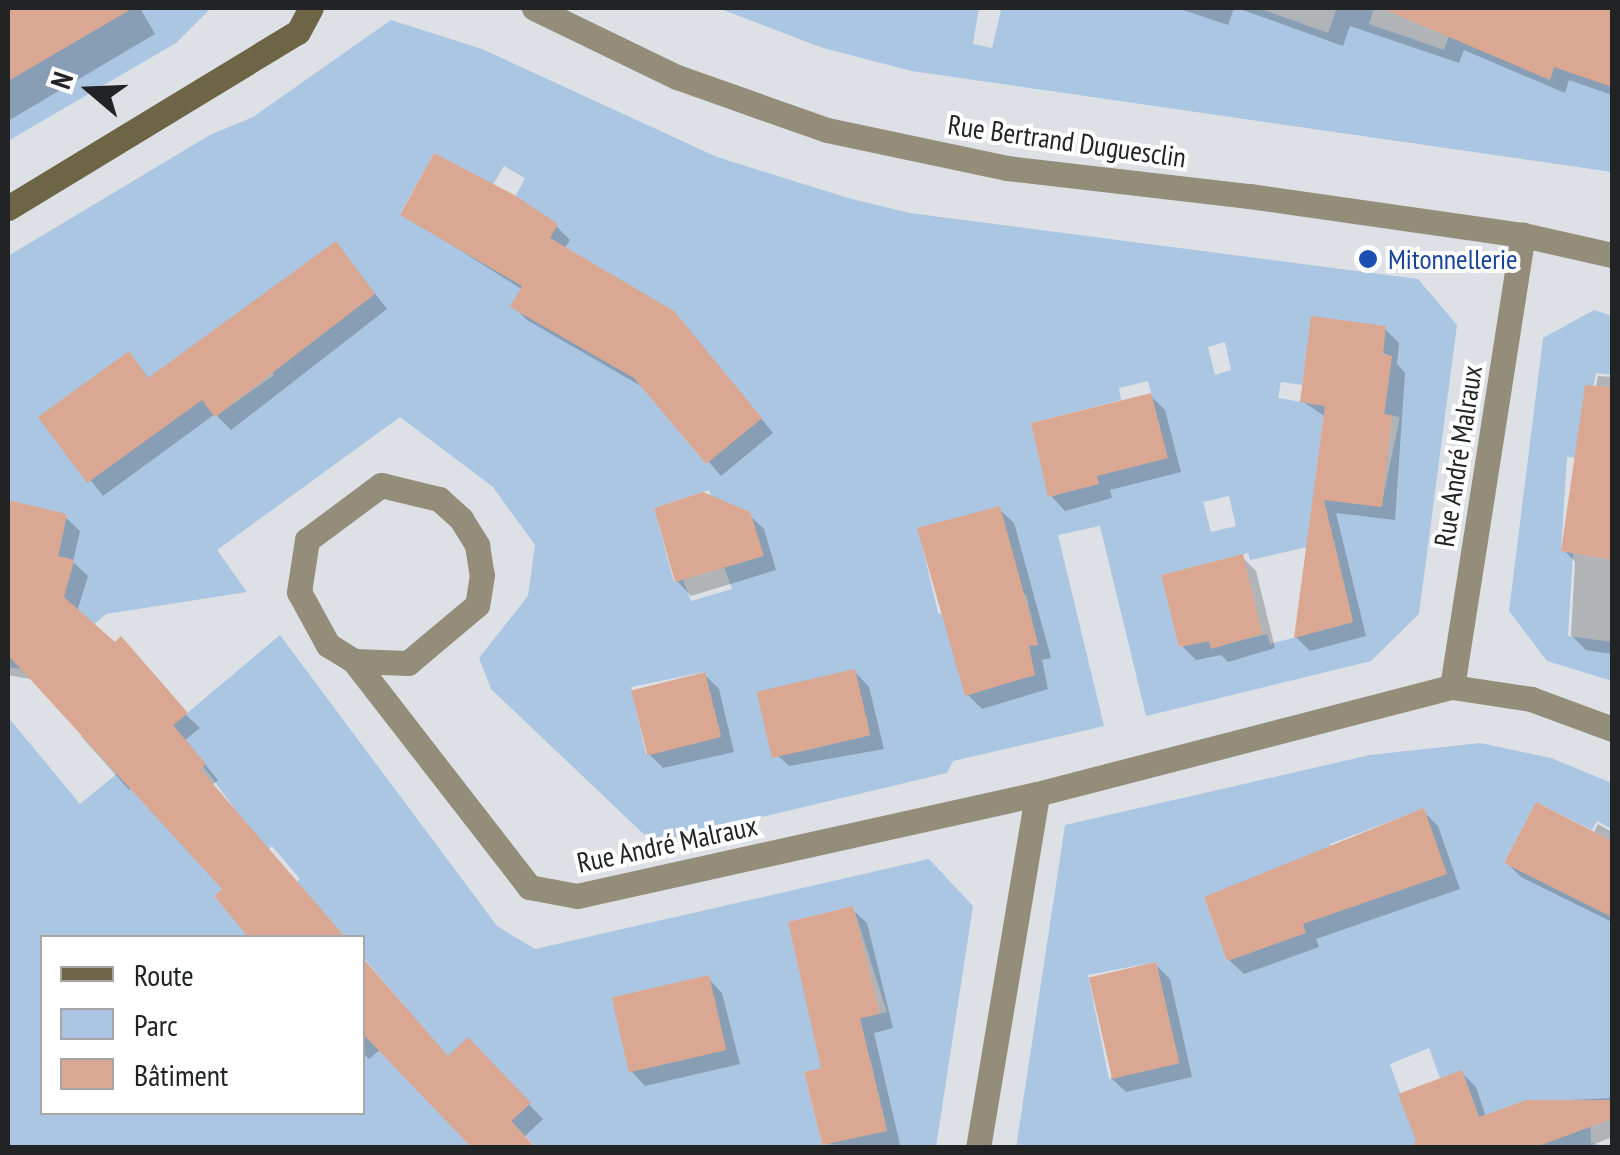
<!DOCTYPE html>
<meta charset="utf-8">
<style>
body{margin:0}
#map{position:relative;width:1620px;height:1155px;overflow:hidden;background:#dde1e5;font-family:"PT Sans Narrow",sans-serif}
div>[style]{position:absolute}
.green>*{inset:0;background:#aac6e2}
.shadow>*{inset:0;background:#0003}
.building>*{inset:0;background:#daa892;transform-origin:0 0}
.street>*{height:25px;margin:-12.5px;padding:0 12.5px;transform-origin:12.5px;border-radius:12.5px;background:#938d79}
.secondary>*{height:25px;margin:-12.5px;padding:0 12.5px;transform-origin:12.5px;border-radius:12.5px;background:#6e6547}
.dots>*{width:28px;height:28px;translate:-50% -50%;box-sizing:border-box;border:5px solid #fff;border-radius:50%}
span{translate:-50% -50%;white-space:nowrap;text-align:center;line-height:1.15;-webkit-text-stroke:8px #fff;paint-order:stroke}
.street-label{font-size:28px;color:#222325}
.transit-label{font-size:28px;color:#164399}
.left{translate:0 -50%;text-align:left}
.frame{position:absolute;inset:0;border:10px solid #222325;pointer-events:none}
.legend{position:absolute;left:40px;top:935px;width:325px;height:180px;box-sizing:border-box;background:#fff;border:2px solid #a7a7a8;margin:0;padding:12px 18px;list-style:none;font-size:30px;color:#222325}
.legend li{display:flex;align-items:center;gap:20px;height:50px}
.legend b{width:50px;border:2px solid #a7a7a8}
.north{position:absolute;left:40px;top:40px;width:100px;height:100px;-webkit-text-stroke:8px #fff;paint-order:stroke;rotate:289deg;font-size:28px;font-weight:700;line-height:40px;text-align:center;color:#222325}
.north::after{content:'';display:block;margin:auto;width:35px;height:45px;background:#222325;clip-path:polygon(50% 0,100% 100%,50% 72%,0 100%)}
</style>
<div id="map">
<div class="green">
<i style="clip-path:polygon(133px 8px,211px 8px,176px 43px,8px 141px,8px 81px)"></i>
<i style="clip-path:polygon(718px 8px,979px 8px,973px 44px,992px 48px,1001px 10px,991px 8px,1258px 8px,1328px 33px,1337px 8px,1374px 8px,1369px 24px,1444px 50px,1459px 8px,1506px 8px,1491px 51px,1550px 79px,1556px 62px,1612px 87px,1612px 172px,912px 71px,823px 48px)"></i>
<i style="clip-path:polygon(evenodd,391px 20px,482px 49px,717px 157px,848px 198px,910px 213px,1418px 279px,1457px 325px,1419px 614px,1371px 661px,1146px 716px,1100px 526px,1058px 535px,1104px 726px,953px 761px,947px 773px,653px 843px,491px 689px,479px 658px,528px 596px,535px 545px,493px 487px,400px 417px,217px 550px,247px 592px,106px 614px,39px 672px,8px 667px,10px 634px,70px 576px,74px 560px,58px 556px,67px 515px,8px 500px,8px 256px,210px 135px,253px 117px,391px 20px,434px 153px,492px 186px,504px 166px,525px 178px,514px 199px,557px 225px,550px 238px,637px 290px,511px 307px,523px 285px,400px 214px,434px 153px,391px 20px,1312px 317px,1392px 357px,1384px 414px,1400px 417px,1381px 507px,1313px 498px,1325px 406px,1278px 398px,1281px 382px,1302px 385px,1312px 317px,391px 20px,1225px 342px,1231px 370px,1215px 375px,1208px 347px,1225px 342px,391px 20px,173px 360px,271px 370px,274px 375px,215px 417px,173px 360px,391px 20px,632px 375px,761px 419px,706px 464px,632px 375px,391px 20px,1148px 381px,1165px 448px,1097px 476px,1098px 484px,1049px 497px,1031px 423px,1121px 400px,1119px 388px,1148px 381px,391px 20px,709px 490px,718px 515px,750px 512px,761px 549px,724px 567px,732px 589px,691px 601px,683px 579px,674px 582px,654px 508px,709px 490px,391px 20px,1229px 496px,1236px 526px,1211px 532px,1203px 502px,1229px 496px,391px 20px,991px 509px,1020px 595px,1026px 594px,1038px 645px,938px 613px,918px 528px,991px 509px,391px 20px,1334px 541px,1353px 622px,1270px 644px,1267px 634px,1211px 648px,1209px 641px,1179px 647px,1161px 575px,1248px 553px,1250px 560px,1334px 541px,391px 20px,855px 670px,870px 735px,799px 752px,757px 693px,855px 670px,391px 20px,704px 672px,720px 737px,646px 754px,631px 687px,704px 672px)"></i>
<i style="clip-path:polygon(1594px 310px,1612px 316px,1612px 375px,1596px 373px,1578px 458px,1567px 457px,1561px 551px,1573px 553px,1568px 636px,1612px 642px,1612px 681px,1547px 661px,1509px 611px,1543px 338px)"></i>
<i style="clip-path:polygon(evenodd,280px 635px,497px 926px,535px 949px,929px 859px,973px 906px,936px 1147px,536px 1147px,511px 1121px,530px 1103px,472px 1147px,8px 1147px,8px 717px,80px 804px,119px 772px,188px 850px,234px 808px,173px 725px,280px 635px,272px 846px,300px 879px,291px 889px,345px 937px,362px 938px,363px 957px,402px 1003px,363px 1039px,362px 1112px,42px 1112px,42px 938px,249px 937px,214px 896px,272px 846px,280px 635px,853px 906px,887px 1012px,813px 1029px,788px 922px,853px 906px,280px 635px,708px 976px,726px 1050px,629px 1072px,612px 998px,708px 976px,280px 635px,870px 1058px,887px 1130px,822px 1145px,804px 1072px,870px 1058px)"></i>
<i style="clip-path:polygon(evenodd,1480px 743px,1551px 758px,1612px 783px,1612px 829px,1597px 821px,1592px 830px,1536px 802px,1504px 863px,1612px 914px,1612px 1100px,1590px 1101px,1591px 1143px,1612px 1147px,1533px 1147px,1519px 1103px,1479px 1117px,1462px 1071px,1440px 1078px,1429px 1048px,1390px 1064px,1419px 1147px,1016px 1148px,1065px 825px,1370px 755px,1480px 743px,1423px 809px,1446px 874px,1352px 907px,1330px 844px,1423px 809px,1480px 743px,1204px 897px,1306px 933px,1227px 961px,1204px 897px,1480px 743px,1156px 962px,1179px 1062px,1109px 1079px,1088px 975px,1156px 962px)"></i>
</div>
<div class="shadow">
<i style="clip-path:polygon(8px 8px,140px 8px,155px 34px,8px 121px)"></i>
<i style="clip-path:polygon(1177px 8px,1234px 8px,1228px 25px)"></i>
<i style="clip-path:polygon(1237px 8px,1612px 8px,1612px 95px,1569px 80px,1565px 93px,1464px 50px,1459px 63px,1350px 26px,1343px 46px)"></i>
<i style="clip-path:polygon(403px 214px,556px 226px,570px 240px,564px 249px,687px 327px,773px 433px,721px 476px,646px 389px,527px 320px,513px 306px,523px 290px)"></i>
<i style="clip-path:polygon(336px 244px,387px 309px,231px 430px,215px 414px,103px 496px,42px 418px,129px 355px,150px 379px)"></i>
<i style="clip-path:polygon(1385px 329px,1399px 343px,1397px 364px,1405px 373px,1395px 520px,1336px 513px,1366px 636px,1310px 651px,1296px 637px,1326px 417px,1302px 401px)"></i>
<i style="clip-path:polygon(1598px 376px,1612px 377px,1612px 654px,1586px 650px,1571px 635px,1575px 562px,1564px 550px)"></i>
<i style="clip-path:polygon(1151px 396px,1165px 410px,1181px 472px,1110px 490px,1112px 498px,1065px 511px,1051px 496px)"></i>
<i style="clip-path:polygon(8px 502px,65px 517px,80px 531px,73px 562px,88px 576px,77px 612px,200px 728px,185px 740px,218px 780px,212px 785px,225px 890px,134px 785px,129px 790px,81px 736px,128px 697px,8px 675px)"></i>
<i style="clip-path:polygon(999px 509px,1014px 523px,1051px 658px,1042px 660px,1048px 689px,982px 709px,967px 694px)"></i>
<i style="clip-path:polygon(748px 514px,764px 529px,776px 570px,691px 596px,677px 581px)"></i>
<i style="clip-path:polygon(1242px 557px,1256px 571px,1275px 648px,1228px 662px,1221px 655px,1196px 660px,1182px 646px)"></i>
<i style="clip-path:polygon(855px 672px,869px 687px,884px 749px,789px 766px,774px 752px)"></i>
<i style="clip-path:polygon(704px 674px,719px 689px,734px 752px,663px 768px,648px 753px)"></i>
<i style="clip-path:polygon(1423px 811px,1438px 826px,1460px 889px,1316px 939px,1319px 947px,1244px 974px,1229px 960px)"></i>
<i style="clip-path:polygon(1598px 824px,1612px 832px,1612px 922px,1521px 877px,1507px 863px,1593px 834px)"></i>
<i style="clip-path:polygon(852px 909px,867px 923px,893px 1028px,874px 1033px,900px 1145px,889px 1148px,825px 1144px,824px 1070px)"></i>
<i style="clip-path:polygon(362px 958px,449px 1058px,468px 1041px,543px 1119px,524px 1137px,381px 1049px,369px 1059px,362px 1052px)"></i>
<i style="clip-path:polygon(1155px 964px,1170px 979px,1192px 1077px,1126px 1092px,1111px 1078px)"></i>
<i style="clip-path:polygon(708px 978px,722px 993px,740px 1064px,645px 1086px,631px 1071px)"></i>
<i style="clip-path:polygon(1462px 1073px,1476px 1087px,1486px 1117px,1527px 1102px,1612px 1098px,1612px 1137px,1585px 1148px,1422px 1148px)"></i>
</div>
<div class="building">
<i style="clip-path:polygon(8px 8px,133px 8px,8px 81px)"></i>
<i style="clip-path:polygon(1381px 8px,1612px 8px,1612px 87px,1554px 67px,1550px 80px)"></i>
<i style="clip-path:polygon(434px 153px,516px 196px,558px 224px,550px 238px,674px 311px,762px 418px,706px 464px,634px 378px,510px 307px,522px 286px,400px 215px)"></i>
<i style="clip-path:polygon(336px 241px,375px 294px,215px 417px,202px 400px,87px 483px,38px 417px,129px 351px,148px 378px)"></i>
<i style="clip-path:polygon(1311px 316px,1386px 326px,1383px 354px,1392px 356px,1384px 414px,1392px 415px,1382px 507px,1324px 500px,1353px 622px,1294px 638px,1325px 406px,1300px 402px)"></i>
<i style="clip-path:polygon(1585px 385px,1612px 387px,1612px 560px,1561px 551px)"></i>
<i style="clip-path:polygon(1151px 393px,1168px 458px,1097px 476px,1099px 484px,1048px 497px,1031px 423px)"></i>
<i style="clip-path:polygon(703px 492px,750px 512px,764px 556px,675px 582px,654px 508px)"></i>
<i style="clip-path:polygon(8px 500px,67px 514px,58px 556px,74px 560px,64px 597px,115px 642px,121px 636px,188px 713px,173px 725px,206px 764px,200px 769px,346px 938px,249px 938px,214px 896px,222px 889px,8px 655px)"></i>
<i style="clip-path:polygon(1000px 506px,1038px 645px,1029px 646px,1035px 675px,965px 696px,917px 528px)"></i>
<i style="clip-path:polygon(1243px 554px,1262px 634px,1211px 649px,1209px 641px,1179px 647px,1161px 575px)"></i>
<i style="left:855px;top:669px;width:68px;height:101px;rotate:77deg"></i>
<i style="left:705px;top:672px;width:67px;height:76px;rotate:76deg"></i>
<i style="clip-path:polygon(1536px 802px,1612px 841px,1612px 917px,1504px 863px)"></i>
<i style="clip-path:polygon(1424px 808px,1447px 874px,1303px 924px,1306px 933px,1227px 961px,1204px 897px)"></i>
<i style="clip-path:polygon(853px 906px,880px 1014px,860px 1018px,887px 1131px,822px 1145px,804px 1072px,821px 1068px,788px 922px)"></i>
<i style="clip-path:polygon(362px 957px,448px 1056px,468px 1037px,531px 1103px,511px 1121px,536px 1148px,472px 1148px,362px 1033px)"></i>
<i style="left:1156px;top:962px;width:104px;height:69px;rotate:77deg"></i>
<i style="left:709px;top:975px;width:77px;height:100px;rotate:77deg"></i>
<i style="clip-path:polygon(1462px 1070px,1479px 1117px,1527px 1100px,1612px 1100px,1612px 1119px,1533px 1148px,1411px 1148px,1416px 1140px,1398px 1094px)"></i>
</div>
<div class="street">
<i style="left:534px;top:8px;width:159px;rotate:25.8deg"></i>
<i style="left:677px;top:77px;width:159px;rotate:19.5deg"></i>
<i style="left:827px;top:130px;width:184px;rotate:11.9deg"></i>
<i style="left:1007px;top:168px;width:244px;rotate:6.6deg"></i>
<i style="left:1249px;top:196px;width:277px;rotate:8.1deg"></i>
<i style="left:1523px;top:235px;width:91px;rotate:12.7deg"></i>
<i style="left:381px;top:485px;width:60px;rotate:13.6deg"></i>
<i style="left:439px;top:499px;width:30px;rotate:42deg"></i>
<i style="left:461px;top:519px;width:31px;rotate:58deg"></i>
<i style="left:477px;top:545px;width:30px;rotate:81deg"></i>
<i style="left:482px;top:575px;width:30px;rotate:99deg"></i>
<i style="left:477px;top:605px;width:90px;rotate:140deg"></i>
<i style="left:408px;top:663px;width:54px;rotate:-177.9deg"></i>
<i style="left:354px;top:661px;width:31px;rotate:-148deg"></i>
<i style="left:328px;top:645px;width:60px;rotate:-118.7deg"></i>
<i style="left:299px;top:592px;width:53px;rotate:-81.3deg"></i>
<i style="left:307px;top:540px;width:92px;rotate:-36.6deg"></i>
<i style="left:354px;top:661px;width:286px;rotate:52.2deg"></i>
<i style="left:529px;top:887px;width:49px;rotate:10.6deg"></i>
<i style="left:577px;top:896px;width:471px;rotate:-12.5deg"></i>
<i style="left:1037px;top:794px;width:429px;rotate:-14.5deg"></i>
<i style="left:1452px;top:687px;width:80px;rotate:8.6deg"></i>
<i style="left:1531px;top:699px;width:86px;rotate:20.3deg"></i>
<i style="left:1452px;top:687px;width:458px;rotate:-81.1deg"></i>
<i style="left:978px;top:1148px;width:359px;rotate:-80.5deg"></i>
</div>
<div class="secondary">
<i style="left:8px;top:208px;width:339px;rotate:-31.3deg"></i>
<i style="left:298px;top:32px;width:27px;rotate:-62deg"></i>
</div>
<div class="dots">
<i style="left:1368px;top:259px;background:#1a4fb4"></i>
</div>
<div class="street-label">
<span style="left:1067px;top:141px;rotate:8deg">Rue Bertrand Duguesclin</span>
<span style="left:1458px;top:456px;rotate:-81deg">Rue André Malraux</span>
<span style="left:667px;top:844px;rotate:-12deg">Rue André Malraux</span>
</div>
<div class="transit-label">
<span class="left" style="left:1388px;top:259px">Mitonnellerie</span>
</div>
<div class="frame"></div>
<ul class="legend">
<li><b style="height:12px;background:#6e6547"></b>Route</li>
<li><b style="height:28px;background:#aac6e2"></b>Parc</li>
<li><b style="height:28px;background:#daa892"></b>Bâtiment</li>
</ul>
<div class="north">N</div>
</div>
